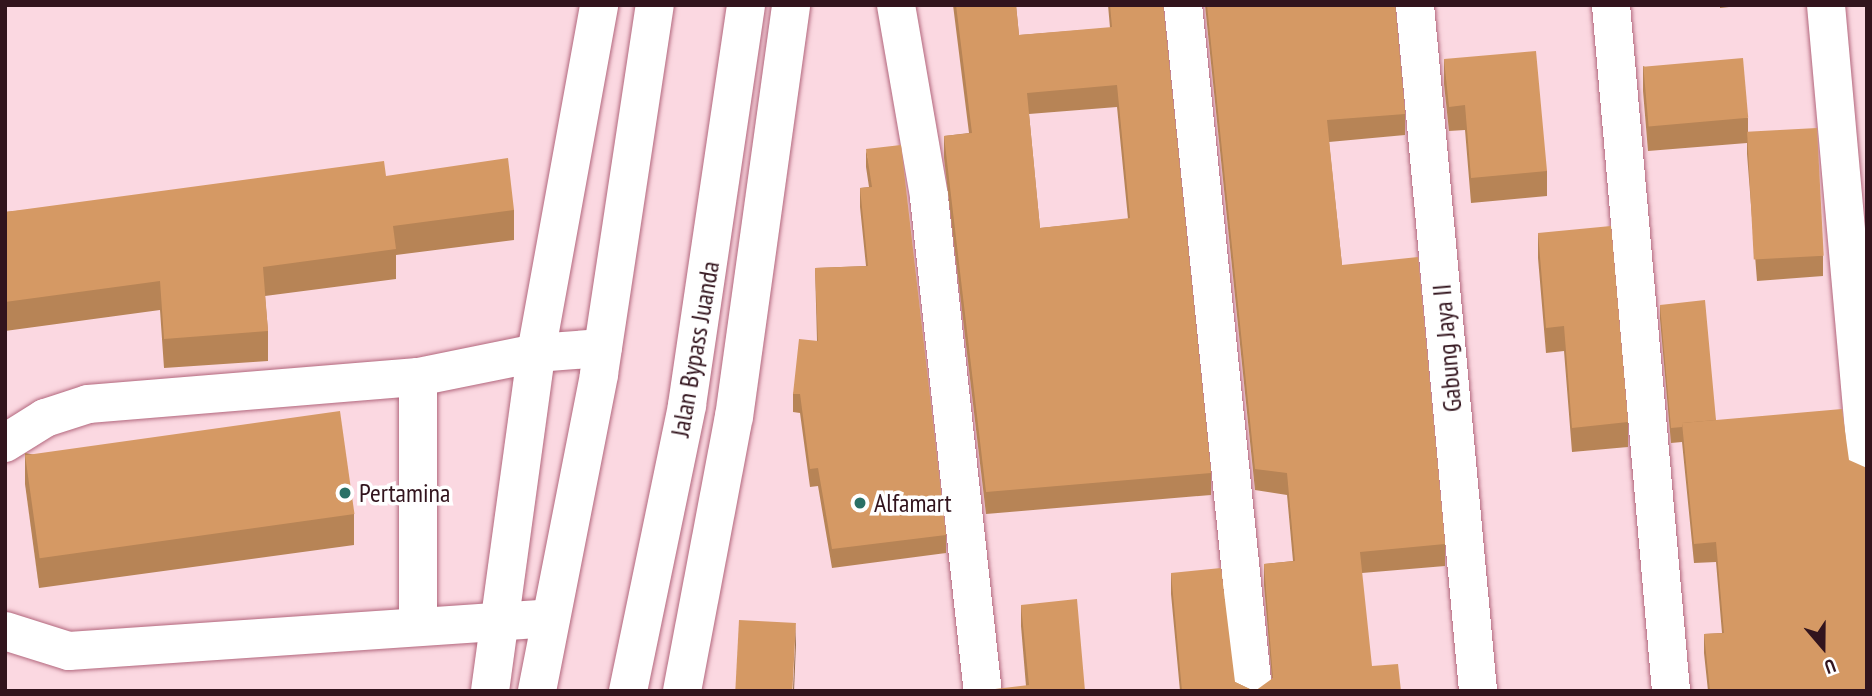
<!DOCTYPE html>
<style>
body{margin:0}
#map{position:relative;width:1872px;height:696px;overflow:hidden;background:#fbd8e1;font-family:"PT Sans Narrow",sans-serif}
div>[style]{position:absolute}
.roads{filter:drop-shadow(0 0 2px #b2677d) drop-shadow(0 0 2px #b2677d)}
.minor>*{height:38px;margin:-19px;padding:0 19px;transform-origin:19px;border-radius:19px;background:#fff}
.highway>*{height:38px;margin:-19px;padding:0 19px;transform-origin:19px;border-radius:19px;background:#fff}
.wall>*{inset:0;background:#b78456}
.shaded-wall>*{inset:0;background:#956b46}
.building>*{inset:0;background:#d59964;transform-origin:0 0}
.dots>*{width:19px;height:19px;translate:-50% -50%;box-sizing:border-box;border:4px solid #fff;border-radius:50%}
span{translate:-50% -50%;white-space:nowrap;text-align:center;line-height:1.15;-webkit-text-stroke:7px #fff;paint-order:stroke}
.street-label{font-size:26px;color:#32141d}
.poi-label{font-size:26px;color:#32141d}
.left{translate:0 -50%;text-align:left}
.frame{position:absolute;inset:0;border:7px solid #32141d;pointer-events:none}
.north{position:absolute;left:1788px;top:612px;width:70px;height:70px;-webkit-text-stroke:5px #fff;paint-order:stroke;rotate:160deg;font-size:19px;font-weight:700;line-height:28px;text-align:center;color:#32141d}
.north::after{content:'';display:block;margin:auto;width:24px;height:32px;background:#32141d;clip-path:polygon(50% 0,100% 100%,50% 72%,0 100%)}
</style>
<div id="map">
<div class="roads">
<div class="minor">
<i style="left:896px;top:5px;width:195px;rotate:80.2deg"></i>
<i style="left:929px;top:197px;width:497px;rotate:83.8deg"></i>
<i style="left:1183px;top:5px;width:690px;rotate:84.17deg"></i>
<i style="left:1415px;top:5px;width:689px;rotate:84.75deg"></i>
<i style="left:1611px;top:5px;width:689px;rotate:85deg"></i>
<i style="left:1826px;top:5px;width:464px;rotate:84.9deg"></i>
<i style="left:5px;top:443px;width:47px;rotate:-32deg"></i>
<i style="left:45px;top:418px;width:45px;rotate:-18deg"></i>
<i style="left:88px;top:404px;width:331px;rotate:-4.7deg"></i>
<i style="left:418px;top:377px;width:120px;rotate:-11.5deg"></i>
<i style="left:536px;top:353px;width:67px;rotate:-4.3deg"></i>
<i style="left:418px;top:627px;width:250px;rotate:-90deg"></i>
<i style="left:5px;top:631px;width:67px;rotate:17.4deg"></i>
<i style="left:69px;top:651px;width:483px;rotate:-3.9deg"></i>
<i style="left:490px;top:691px;width:341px;rotate:-82.2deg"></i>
<i style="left:536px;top:353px;width:354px;rotate:-79.7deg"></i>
<i style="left:682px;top:691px;width:279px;rotate:-79.3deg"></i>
<i style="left:734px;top:417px;width:416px;rotate:-82.1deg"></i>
</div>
<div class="highway">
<i style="left:537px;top:691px;width:323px;rotate:-78.9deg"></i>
<i style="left:599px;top:374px;width:373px;rotate:-81.4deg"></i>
<i style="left:628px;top:691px;width:292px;rotate:-78.3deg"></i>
<i style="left:687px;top:405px;width:404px;rotate:-81.6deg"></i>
</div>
</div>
<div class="wall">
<i style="clip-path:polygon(evenodd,953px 5px,1016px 5px,1019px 35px,1110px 28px,1108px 5px,1163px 5px,1211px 473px,1211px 495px,986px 514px,944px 158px,944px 136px,969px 133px,953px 5px,1117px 107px,1128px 219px,1040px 228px,1029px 114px,1117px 107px)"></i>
<i style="clip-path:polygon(1205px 5px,1395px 5px,1405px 114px,1405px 135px,1329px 142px,1342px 265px,1445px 544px,1445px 566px,1362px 573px,1272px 679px,1264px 585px,1264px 564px,1293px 561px,1287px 495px,1255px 490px)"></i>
<i style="clip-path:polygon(1720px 5px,1747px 5px,1720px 8px)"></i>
<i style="clip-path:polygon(1444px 59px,1547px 171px,1547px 196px,1471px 203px,1465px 130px,1449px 131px,1444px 84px)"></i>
<i style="clip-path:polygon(1643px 66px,1748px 118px,1748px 134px,1823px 256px,1823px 276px,1757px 281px,1747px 154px,1747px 143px,1648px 151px,1643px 91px)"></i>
<i style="clip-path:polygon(866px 149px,946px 535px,946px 553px,832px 568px,818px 486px,810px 487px,800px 413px,793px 412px,793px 394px,817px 341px,815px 268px,866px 266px,860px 207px,860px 188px,869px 187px,866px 167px)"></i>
<i style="clip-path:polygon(386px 176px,514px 210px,514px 240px,396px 255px,396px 279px,265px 296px,268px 331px,268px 361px,164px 368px,160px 310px,5px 331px,5px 212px)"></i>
<i style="clip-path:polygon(1866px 178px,1867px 178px,1867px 217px,1866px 203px)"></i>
<i style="clip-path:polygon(1538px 233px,1628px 422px,1628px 447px,1572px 452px,1564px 351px,1546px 353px,1538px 258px)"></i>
<i style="clip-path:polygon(1660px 305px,1716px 420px,1867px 691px,1708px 691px,1704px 653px,1704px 634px,1722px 633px,1716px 562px,1694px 563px,1682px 442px,1671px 443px,1660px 319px)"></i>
<i style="clip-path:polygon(25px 453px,354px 514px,354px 545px,39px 588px,25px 484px)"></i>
<i style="clip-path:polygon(1171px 573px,1235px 682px,1254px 691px,1180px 691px,1171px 594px)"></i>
<i style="clip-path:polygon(1021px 605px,1085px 691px,1026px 686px,1021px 626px)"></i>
</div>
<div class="shaded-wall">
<i style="clip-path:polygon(796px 623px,796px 643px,794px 691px,793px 691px)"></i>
</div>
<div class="building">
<i style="clip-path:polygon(evenodd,956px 5px,1016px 5px,1019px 35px,1112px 27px,1110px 5px,1163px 5px,1211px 473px,986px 492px,944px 136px,972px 133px,956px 5px,1117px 85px,1130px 218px,1040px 228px,1027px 93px,1117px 85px)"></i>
<i style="clip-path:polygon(1207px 5px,1395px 5px,1405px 114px,1327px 120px,1342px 265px,1418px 257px,1445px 544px,1360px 552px,1372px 666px,1398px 664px,1401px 691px,1255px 691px,1273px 678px,1264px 564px,1295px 561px,1287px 473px,1255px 469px)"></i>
<i style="clip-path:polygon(1536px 51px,1547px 171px,1471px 178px,1465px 105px,1449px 107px,1444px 59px)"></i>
<i style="left:1743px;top:58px;width:60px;height:100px;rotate:85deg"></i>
<i style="left:1817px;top:128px;width:128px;height:70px;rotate:87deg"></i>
<i style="clip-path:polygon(901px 145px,946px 535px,832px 549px,818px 468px,810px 469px,800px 394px,793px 394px,799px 339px,818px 341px,815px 268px,868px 266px,860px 188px,872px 187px,866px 149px)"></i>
<i style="clip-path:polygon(508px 158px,514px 210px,393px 226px,396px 249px,263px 267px,268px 331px,164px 339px,160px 281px,5px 302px,5px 212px,384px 161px,386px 176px)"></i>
<i style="clip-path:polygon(1611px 226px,1628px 422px,1572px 428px,1564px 326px,1546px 328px,1538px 233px)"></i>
<i style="clip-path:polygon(1705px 300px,1716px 420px,1682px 423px,1682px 427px,1671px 428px,1660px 305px)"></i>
<i style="clip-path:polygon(1842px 409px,1849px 460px,1867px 468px,1867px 691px,1710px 691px,1704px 634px,1724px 633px,1716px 542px,1694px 544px,1682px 423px)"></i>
<i style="left:340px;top:411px;width:104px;height:318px;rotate:82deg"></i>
<i style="clip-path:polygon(1221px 568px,1235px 682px,1254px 691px,1182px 691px,1171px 573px)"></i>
<i style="clip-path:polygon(1077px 599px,1085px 691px,978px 691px,1029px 685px,1021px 605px)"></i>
<i style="left:739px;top:620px;width:57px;height:71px;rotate:3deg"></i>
</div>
<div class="dots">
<i style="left:345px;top:493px;background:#2a7066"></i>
<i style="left:860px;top:503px;background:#2a7066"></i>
</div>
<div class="street-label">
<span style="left:1447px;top:348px;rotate:-95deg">Gabung Jaya II</span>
<span style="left:695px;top:349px;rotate:-80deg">Jalan Bypass Juanda</span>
</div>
<div class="poi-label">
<span class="left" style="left:359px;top:493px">Pertamina</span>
<span class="left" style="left:874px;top:503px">Alfamart</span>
</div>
<div class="frame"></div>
<div class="north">U</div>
</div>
